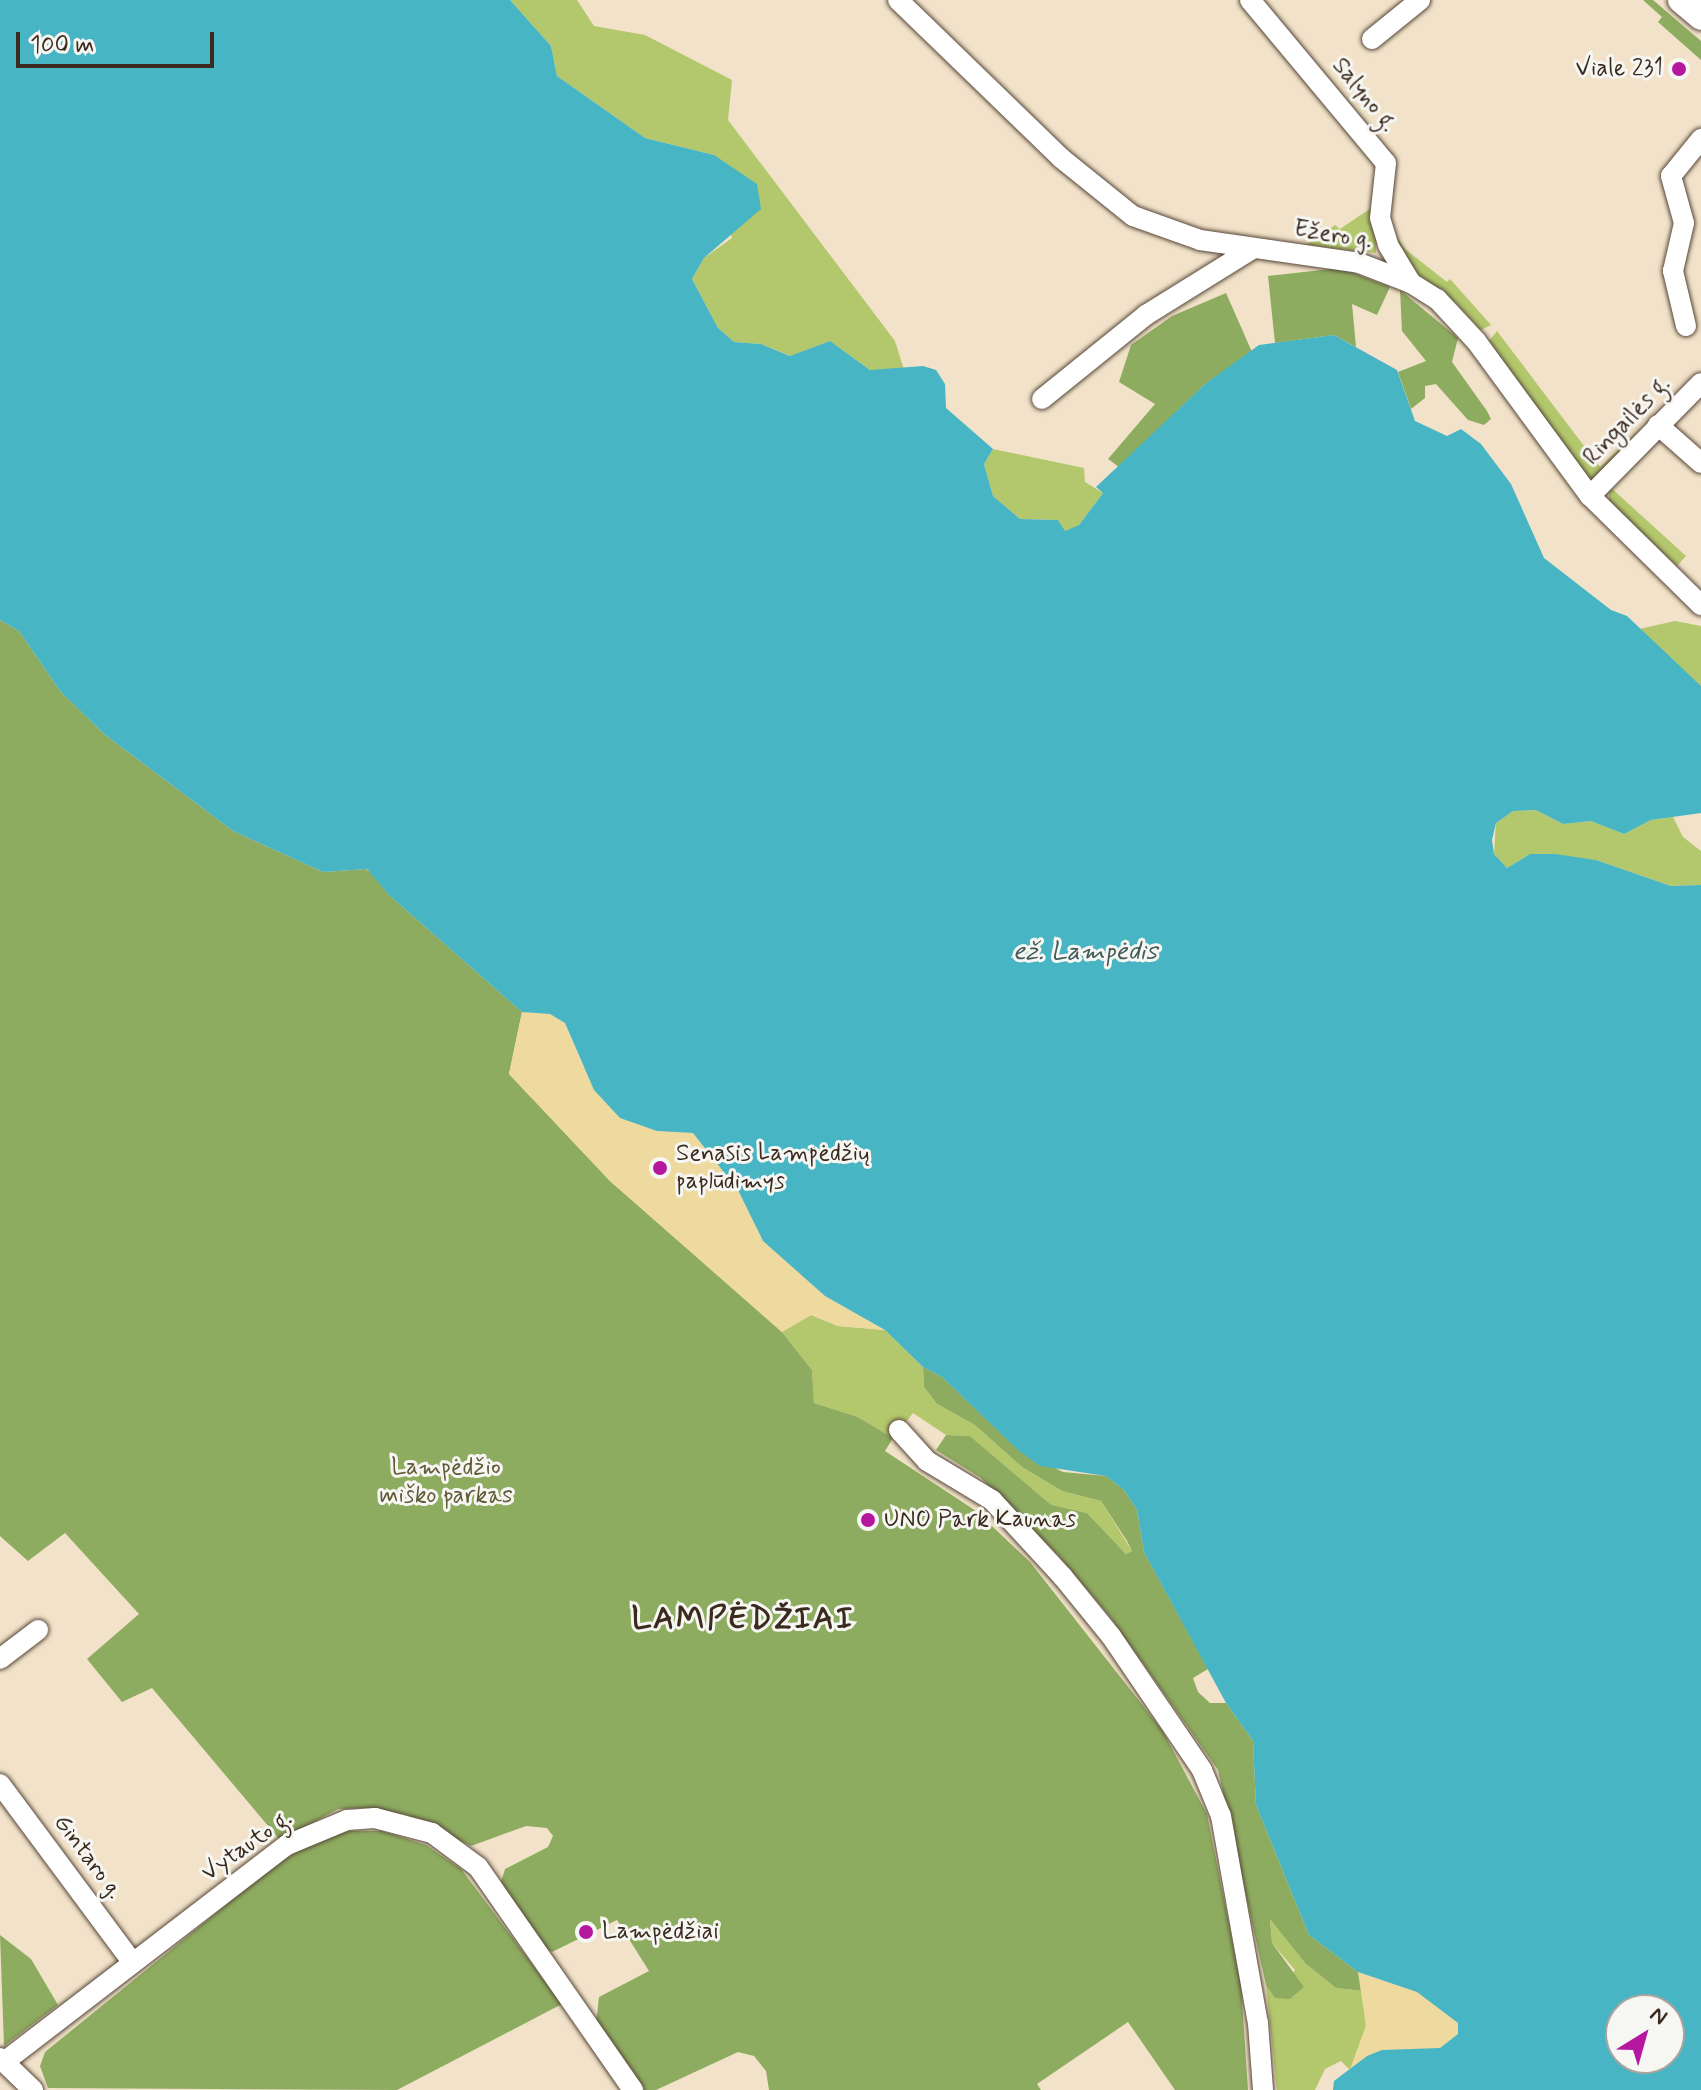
<!DOCTYPE html>
<meta charset="utf-8">
<style>
body{margin:0}
#map{position:relative;width:1701px;height:2090px;overflow:hidden;background:#f1e2c9;font-family:Mynerve,sans-serif}
div>[style]{position:absolute}
.green>*{inset:0;background:#b3c86c}
.forest>*{inset:0;background:#8eac60}
.sand>*{inset:0;background:#eeda9e}
.water>*{inset:0;background:#48b5c4}
.roads{filter:drop-shadow(0 0 2px #564638) drop-shadow(0 0 2px #564638)}
.minor>*{height:20px;margin:-10px;padding:0 10px;transform-origin:10px;border-radius:10px;background:#fff}
.major>*{height:26px;margin:-13px;padding:0 13px;transform-origin:13px;border-radius:13px;background:#fff}
.dots>*{width:22px;height:22px;translate:-50% -50%;box-sizing:border-box;border:4px solid #f6f6f2;border-radius:50%}
span{translate:-50% -50%;white-space:nowrap;text-align:center;line-height:1.15;-webkit-text-stroke:6px #f6f6f2;paint-order:stroke}
.poi-label{font-size:24px;color:#3b2a1e}
.right{translate:-100% -50%;text-align:right}
.left{translate:0 -50%;text-align:left}
.street-label{font-size:24px;color:#3b2a1e}
.park-label{font-size:24px;color:#5f5935}
.water-label{font-size:26px;color:#405b58;font-style:italic}
.district-label{font-size:32px;color:#3b2a1e;font-weight:700;letter-spacing:2px}
.north{position:absolute;left:1605px;top:1994px;width:80px;height:80px;box-sizing:border-box;background:#f6f6f2;border:2px solid #aba49d;border-radius:50%;rotate:37deg;font-size:22px;font-weight:700;line-height:32px;text-align:center;color:#3b2a1e}
.north::after{content:'';display:block;margin:auto;width:28px;height:36px;background:#b5179e;clip-path:polygon(50% 0,100% 100%,50% 72%,0 100%)}
.scale{position:absolute;left:16px;top:32px;width:198px;height:36px;box-sizing:border-box;border:4px solid #3b2a1e;border-top:0;padding-left:10px;font-size:24px;line-height:28px;white-space:nowrap;color:#3b2a1e;-webkit-text-stroke:6px #f6f6f2;paint-order:stroke}
</style>
<div id="map">
<div class="green">
<i style="clip-path:polygon(510px 0,577px 0,594px 26px,645px 35px,732px 80px,728px 120px,895px 341px,904px 370px,870px 370px,830px 341px,791px 356px,761px 344px,734px 342px,718px 328px,692px 279px,704px 258px,732px 238px,714px 155px,645px 138px,557px 76px,551px 46px)"></i>
<i style="clip-path:polygon(1377px 204px,1376px 253px,1306px 245px,1335px 225px,1340px 229px)"></i>
<i style="clip-path:polygon(1399px 240px,1405px 249px,1447px 282px,1450px 279px,1491px 325px,1481px 330px,1456px 303px,1418px 275px,1395px 243px)"></i>
<i style="clip-path:polygon(1497px 331px,1600px 467px,1676px 396px,1590px 481px,1489px 341px)"></i>
<i style="clip-path:polygon(993px 449px,1084px 468px,1085px 482px,1103px 493px,1079px 525px,1065px 532px,1058px 520px,1020px 519px,993px 496px,984px 464px)"></i>
<i style="clip-path:polygon(1609px 486px,1686px 556px,1677px 566px,1609px 501px)"></i>
<i style="clip-path:polygon(1675px 621px,1701px 626px,1701px 686px,1639px 629px)"></i>
<i style="clip-path:polygon(1536px 810px,1563px 824px,1591px 821px,1624px 834px,1651px 820px,1673px 817px,1683px 837px,1701px 851px,1701px 885px,1671px 886px,1596px 860px,1530px 854px,1507px 868px,1494px 854px,1496px 823px,1513px 811px)"></i>
<i style="clip-path:polygon(811px 1315px,838px 1326px,885px 1330px,923px 1367px,924px 1387px,937px 1404px,975px 1425px,1022px 1467px,1062px 1491px,1101px 1501px,1132px 1551px,1126px 1554px,1087px 1513px,1051px 1506px,970px 1436px,946px 1435px,913px 1413px,893px 1438px,858px 1417px,814px 1403px,812px 1370px,782px 1332px)"></i>
<i style="clip-path:polygon(1270px 1918px,1306px 1964px,1336px 1988px,1363px 1991px,1366px 2026px,1350px 2070px,1341px 2061px,1325px 2069px,1315px 2090px,1277px 2090px,1266px 1985px,1276px 1998px,1295px 1970px,1272px 1943px)"></i>
</div>
<div class="forest">
<i style="clip-path:polygon(1643px 0,1653px 0,1701px 41px,1701px 60px,1658px 22px,1662px 17px)"></i>
<i style="clip-path:polygon(1340px 268px,1390px 287px,1377px 315px,1352px 304px,1356px 347px,1334px 335px,1275px 343px,1268px 276px)"></i>
<i style="clip-path:polygon(1400px 290px,1458px 338px,1452px 362px,1487px 411px,1491px 419px,1484px 425px,1468px 420px,1436px 384px,1425px 386px,1425px 398px,1411px 409px,1398px 372px,1426px 361px,1402px 331px)"></i>
<i style="clip-path:polygon(1226px 293px,1252px 352px,1205px 384px,1119px 467px,1108px 459px,1155px 404px,1119px 382px,1131px 345px,1172px 316px)"></i>
<i style="clip-path:polygon(0 620px,19px 631px,60px 691px,104px 734px,233px 831px,323px 872px,366px 869px,379px 879px,389px 895px,522px 1012px,509px 1074px,610px 1181px,782px 1332px,812px 1370px,814px 1403px,858px 1417px,893px 1438px,885px 1451px,976px 1511px,1030px 1562px,1162px 1730px,1207px 1814px,1241px 1985px,1248px 2090px,1175px 2090px,1128px 2022px,1037px 2084px,1041px 2090px,769px 2090px,766px 2071px,754px 2056px,738px 2052px,656px 2090px,640px 2090px,596px 2024px,599px 1997px,649px 1971px,617px 1920px,552px 1952px,544px 1948px,501px 1882px,505px 1869px,548px 1847px,553px 1836px,547px 1828px,526px 1826px,471px 1846px,407px 1815px,371px 1808px,338px 1809px,280px 1840px,152px 1688px,122px 1702px,87px 1659px,139px 1614px,65px 1533px,28px 1561px,0 1536px)"></i>
<i style="clip-path:polygon(923px 1367px,942px 1377px,1019px 1450px,1063px 1472px,1106px 1476px,1124px 1490px,1137px 1510px,1144px 1552px,1208px 1669px,1193px 1678px,1198px 1692px,1210px 1703px,1226px 1703px,1253px 1741px,1256px 1805px,1309px 1935px,1358px 1972px,1363px 1991px,1336px 1988px,1306px 1964px,1270px 1919px,1272px 1943px,1304px 1987px,1290px 1999px,1275px 1998px,1266px 1985px,1218px 1770px,1111px 1618px,1059px 1556px,981px 1478px,936px 1450px,946px 1435px,970px 1436px,1051px 1505px,1087px 1513px,1126px 1554px,1132px 1551px,1127px 1541px,1101px 1501px,1062px 1491px,1022px 1467px,975px 1425px,937px 1404px,924px 1387px)"></i>
<i style="clip-path:polygon(349px 1831px,382px 1831px,426px 1845px,461px 1869px,562px 2004px,397px 2090px,48px 2088px,40px 2066px,45px 2052px,278px 1863px,316px 1841px)"></i>
<i style="clip-path:polygon(0 1935px,31px 1959px,58px 2005px,4px 2046px)"></i>
</div>
<div class="sand">
<i style="clip-path:polygon(522px 1012px,550px 1014px,565px 1023px,582px 1065px,657px 1131px,693px 1133px,738px 1190px,763px 1241px,825px 1296px,885px 1330px,838px 1326px,811px 1315px,782px 1332px,610px 1181px,509px 1074px)"></i>
<i style="clip-path:polygon(1358px 1972px,1417px 1992px,1458px 2023px,1458px 2034px,1440px 2048px,1350px 2070px,1366px 2026px)"></i>
</div>
<div class="water">
<i style="clip-path:polygon(evenodd,0 0,510px 0,551px 46px,557px 76px,645px 138px,714px 155px,757px 184px,761px 209px,704px 258px,692px 279px,718px 328px,734px 342px,761px 344px,790px 356px,830px 341px,870px 370px,923px 366px,936px 370px,945px 384px,946px 408px,993px 449px,984px 464px,993px 496px,1020px 519px,1058px 520px,1065px 531px,1079px 525px,1103px 493px,1096px 487px,1205px 384px,1259px 345px,1334px 335px,1397px 370px,1415px 421px,1447px 436px,1461px 429px,1481px 444px,1511px 484px,1544px 558px,1611px 610px,1627px 616px,1701px 686px,1701px 813px,1651px 820px,1624px 834px,1591px 821px,1563px 824px,1536px 810px,1513px 811px,1496px 823px,1492px 840px,1494px 854px,1507px 868px,1530px 854px,1555px 854px,1596px 860px,1671px 886px,1701px 885px,1701px 2090px,1333px 2090px,1334px 2081px,1367px 2056px,1382px 2050px,1440px 2048px,1458px 2034px,1458px 2023px,1417px 1992px,1358px 1972px,1309px 1935px,1256px 1805px,1253px 1741px,1226px 1703px,1144px 1552px,1137px 1510px,1124px 1490px,1106px 1476px,1040px 1466px,1019px 1451px,942px 1377px,923px 1367px,885px 1330px,825px 1296px,763px 1241px,738px 1190px,693px 1133px,657px 1131px,620px 1118px,594px 1090px,565px 1023px,550px 1014px,522px 1012px,389px 895px,367px 869px,323px 872px,233px 831px,104px 734px,60px 691px,19px 631px,0 620px,0 0,1621px 2010px,1669px 2010px,1669px 2058px,1621px 2058px,1621px 2010px)"></i>
</div>
<div class="roads">
<div class="minor">
<i style="left:898px;top:0;width:227px;rotate:44.1deg"></i>
<i style="left:1061px;top:158px;width:92px;rotate:38.9deg"></i>
<i style="left:1133px;top:216px;width:71px;rotate:19.7deg"></i>
<i style="left:1200px;top:240px;width:161px;rotate:8.2deg"></i>
<i style="left:1359px;top:263px;width:56px;rotate:21deg"></i>
<i style="left:1411px;top:283px;width:31px;rotate:32deg"></i>
<i style="left:1437px;top:299px;width:57px;rotate:47.1deg"></i>
<i style="left:1476px;top:341px;width:192px;rotate:53.7deg"></i>
<i style="left:1590px;top:496px;width:156px;rotate:44.5deg"></i>
<i style="left:1250px;top:0;width:212px;rotate:50.2deg"></i>
<i style="left:1386px;top:163px;width:55px;rotate:96.2deg"></i>
<i style="left:1380px;top:218px;width:28px;rotate:73deg"></i>
<i style="left:1388px;top:245px;width:44px;rotate:58.8deg"></i>
<i style="left:1372px;top:39px;width:62px;rotate:-39.1deg"></i>
<i style="left:1686px;top:326px;width:57px;rotate:-103.3deg"></i>
<i style="left:1673px;top:271px;width:49px;rotate:-77.1deg"></i>
<i style="left:1684px;top:223px;width:49px;rotate:-105.5deg"></i>
<i style="left:1671px;top:176px;width:48px;rotate:-51deg"></i>
<i style="left:1042px;top:399px;width:134px;rotate:-38.9deg"></i>
<i style="left:1146px;top:315px;width:125px;rotate:-31.9deg"></i>
<i style="left:1658px;top:425px;width:57px;rotate:41.5deg"></i>
<i style="left:1590px;top:496px;width:158px;rotate:-45.5deg"></i>
<i style="left:899px;top:1430px;width:42px;rotate:47.9deg"></i>
<i style="left:927px;top:1461px;width:76px;rotate:31deg"></i>
<i style="left:992px;top:1500px;width:105px;rotate:47.3deg"></i>
<i style="left:1063px;top:1577px;width:76px;rotate:50.9deg"></i>
<i style="left:1111px;top:1636px;width:162px;rotate:55.8deg"></i>
<i style="left:1202px;top:1770px;width:50px;rotate:67.6deg"></i>
<i style="left:1221px;top:1816px;width:210px;rotate:79.9deg"></i>
<i style="left:1258px;top:2023px;width:67px;rotate:85.7deg"></i>
<i style="left:0;top:1659px;width:48px;rotate:-37.3deg"></i>
<i style="left:0;top:1784px;width:222px;rotate:53.4deg"></i>
<i style="left:0;top:2058px;width:46px;rotate:44.1deg"></i>
<i style="left:4px;top:2062px;width:357px;rotate:-37.5deg"></i>
<i style="left:287px;top:1845px;width:65px;rotate:-22.6deg"></i>
<i style="left:347px;top:1820px;width:28px;rotate:-4deg"></i>
<i style="left:375px;top:1818px;width:59px;rotate:14.7deg"></i>
<i style="left:432px;top:1833px;width:57px;rotate:36.5deg"></i>
<i style="left:478px;top:1867px;width:272px;rotate:55.2deg"></i>
</div>
<div class="major">
<i style="left:1681px;top:0;width:26px;rotate:40deg"></i>
</div>
</div>
<div class="dots">
<i style="left:1679px;top:69px;background:#b5179e"></i>
<i style="left:660px;top:1168px;background:#b5179e"></i>
<i style="left:868px;top:1520px;background:#b5179e"></i>
<i style="left:586px;top:1932px;background:#b5179e"></i>
</div>
<div class="poi-label">
<span class="right" style="left:1663px;top:69px">Viale 231</span>
<span class="left" style="left:676px;top:1168px">Senasis Lampėdžių<br>paplūdimys</span>
<span class="left" style="left:884px;top:1520px">UNO Park Kaunas</span>
<span class="left" style="left:602px;top:1932px">Lampėdžiai</span>
</div>
<div class="street-label">
<span style="left:1364px;top:95px;rotate:51deg">Salyno g.</span>
<span style="left:1333px;top:235px;rotate:9deg">Ežero g.</span>
<span style="left:1627px;top:421px;rotate:-46deg">Ringailės g.</span>
<span style="left:247px;top:1846px;rotate:-35deg">Vytauto g.</span>
<span style="left:88px;top:1857px;rotate:53deg">Gintaro g.</span>
</div>
<div class="park-label">
<span style="left:446px;top:1482px">Lampėdžio<br>miško parkas</span>
</div>
<div class="water-label">
<span style="left:1085px;top:953px">ež. Lampėdis</span>
</div>
<div class="district-label">
<span style="left:743px;top:1619px">LAMPĖDŽIAI</span>
</div>
<div class="north">N</div>
<div class="scale">100 m</div>
</div>
